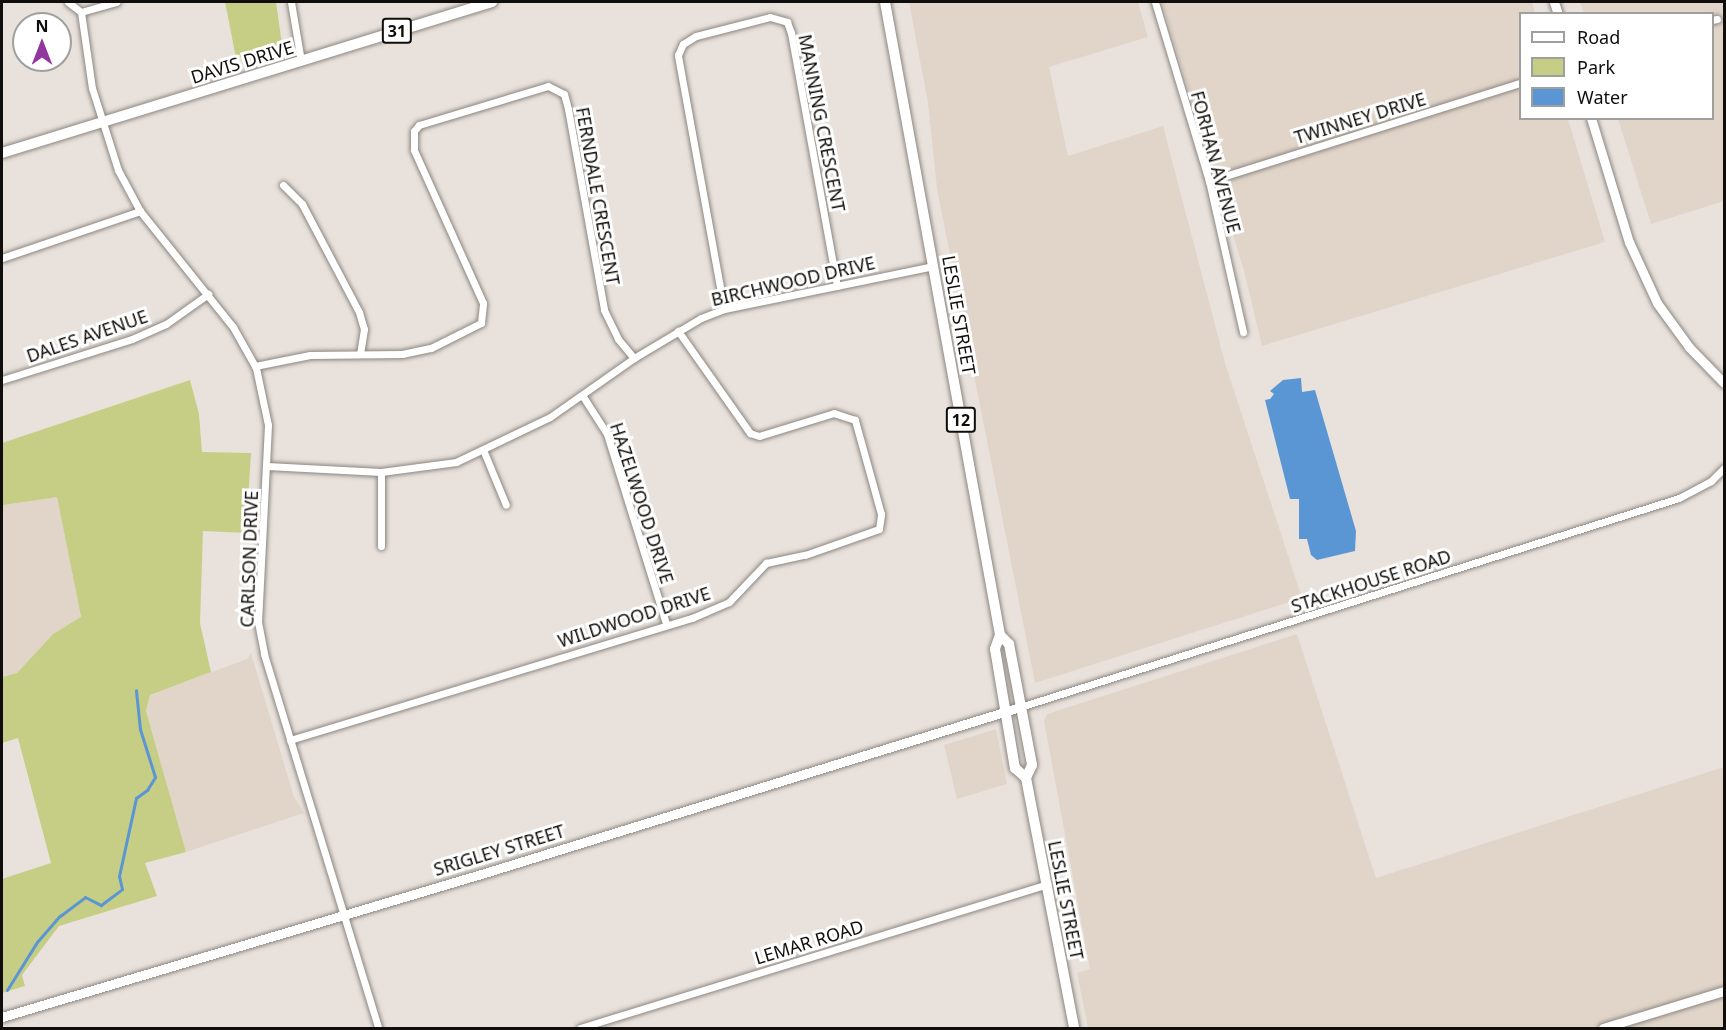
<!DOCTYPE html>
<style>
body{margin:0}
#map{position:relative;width:1726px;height:1030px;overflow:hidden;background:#e9e2dc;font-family:"Noto Sans",sans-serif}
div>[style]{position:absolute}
.built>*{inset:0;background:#e1d5c9}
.green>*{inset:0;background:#c6ce85}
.water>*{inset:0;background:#5b96d4}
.stream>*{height:3px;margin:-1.5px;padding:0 1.5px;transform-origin:1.5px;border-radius:1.5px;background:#5b96d4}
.roads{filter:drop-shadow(0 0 2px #8c8680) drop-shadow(0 0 2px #8c8680)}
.minor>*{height:7px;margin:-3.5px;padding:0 3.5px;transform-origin:3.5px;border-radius:3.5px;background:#fff}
.tertiary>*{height:9px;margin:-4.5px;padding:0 4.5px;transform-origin:4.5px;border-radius:4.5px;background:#fff}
.primary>*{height:10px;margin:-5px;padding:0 5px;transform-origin:5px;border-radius:5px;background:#fff}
span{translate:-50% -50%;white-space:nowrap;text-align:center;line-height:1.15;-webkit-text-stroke:6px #fff;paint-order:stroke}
.shield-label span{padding:2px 4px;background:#fff;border:2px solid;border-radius:4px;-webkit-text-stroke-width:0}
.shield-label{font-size:16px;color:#100e0c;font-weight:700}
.street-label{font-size:18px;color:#100e0c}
.frame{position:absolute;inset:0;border:3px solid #100e0c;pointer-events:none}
.legend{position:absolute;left:1519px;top:12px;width:195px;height:108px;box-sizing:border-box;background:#fff;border:2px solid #9f9f9e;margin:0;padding:8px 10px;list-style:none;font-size:18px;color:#100e0c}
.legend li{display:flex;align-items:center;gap:12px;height:30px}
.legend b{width:30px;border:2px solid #9f9f9e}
.north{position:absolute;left:12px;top:12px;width:60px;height:60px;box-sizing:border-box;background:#fff;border:2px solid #9f9f9e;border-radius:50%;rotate:0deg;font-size:16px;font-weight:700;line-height:24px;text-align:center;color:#100e0c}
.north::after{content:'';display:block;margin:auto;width:21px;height:27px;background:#93359e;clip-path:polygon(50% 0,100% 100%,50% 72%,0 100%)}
</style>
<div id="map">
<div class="built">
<i style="clip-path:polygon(909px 2px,1138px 2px,1148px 37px,1049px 67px,1068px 156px,1163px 126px,1225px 363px,1302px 598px,1035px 683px,937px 189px,928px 103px)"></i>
<i style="clip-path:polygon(1162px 2px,1532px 2px,1535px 13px,1520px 14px,1520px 118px,1568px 119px,1605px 242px,1262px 346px,1244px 271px)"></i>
<i style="clip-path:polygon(1580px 2px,1724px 2px,1724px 201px,1651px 224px,1618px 119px,1712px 118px,1712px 14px,1584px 13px)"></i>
<i style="clip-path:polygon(2px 496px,4px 505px,57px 496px,81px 618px,53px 634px,17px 673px,2px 677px)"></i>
<i style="clip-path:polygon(1297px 634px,1376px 878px,1724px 767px,1724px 1028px,1088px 1028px,1077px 973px,1090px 969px,1044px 721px,1047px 714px)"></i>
<i style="clip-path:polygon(251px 653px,294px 797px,304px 813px,186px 852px,146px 711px,150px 695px,247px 659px)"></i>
<i style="clip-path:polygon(996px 729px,1007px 784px,957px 799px,944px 745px)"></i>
</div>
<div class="green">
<i style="clip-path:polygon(225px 2px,276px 2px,282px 45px,236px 58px)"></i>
<i style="clip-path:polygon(190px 380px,199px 414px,202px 452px,251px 453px,246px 533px,203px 531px,200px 623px,211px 672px,150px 695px,146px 711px,186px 852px,145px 863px,157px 896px,59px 926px,22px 975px,25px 986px,2px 993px,2px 879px,51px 863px,18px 738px,2px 743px,2px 677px,17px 673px,53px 634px,81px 617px,57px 497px,3px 505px,2px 443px)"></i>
</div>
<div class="water">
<i style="clip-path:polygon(1301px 378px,1302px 392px,1315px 390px,1356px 531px,1355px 551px,1317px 560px,1311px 555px,1307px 539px,1299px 539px,1299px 499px,1290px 499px,1265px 400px,1270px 399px,1274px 394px,1270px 391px,1283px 380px)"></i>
</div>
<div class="stream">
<i style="left:7px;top:990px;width:57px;rotate:-58deg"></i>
<i style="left:37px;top:942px;width:35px;rotate:-49deg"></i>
<i style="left:60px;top:916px;width:31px;rotate:-37deg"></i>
<i style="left:85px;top:897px;width:18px;rotate:27deg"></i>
<i style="left:101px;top:905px;width:26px;rotate:-37deg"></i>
<i style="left:122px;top:889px;width:13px;rotate:-103deg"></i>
<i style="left:119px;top:876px;width:80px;rotate:-77.7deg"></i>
<i style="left:136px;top:798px;width:14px;rotate:-36deg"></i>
<i style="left:147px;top:790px;width:15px;rotate:-58deg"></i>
<i style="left:155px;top:777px;width:50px;rotate:-107.4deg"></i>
<i style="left:140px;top:729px;width:39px;rotate:-96deg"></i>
</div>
<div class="roads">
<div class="minor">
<i style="left:68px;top:2px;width:16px;rotate:38deg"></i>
<i style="left:291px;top:2px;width:60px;rotate:80.4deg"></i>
<i style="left:1155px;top:2px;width:187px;rotate:73.2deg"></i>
<i style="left:1209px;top:181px;width:155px;rotate:77.3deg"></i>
<i style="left:81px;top:12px;width:77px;rotate:81.8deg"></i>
<i style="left:92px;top:88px;width:86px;rotate:72.4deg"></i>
<i style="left:118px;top:170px;width:47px;rotate:61.8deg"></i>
<i style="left:140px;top:211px;width:149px;rotate:51.3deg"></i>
<i style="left:233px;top:327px;width:47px;rotate:60.7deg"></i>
<i style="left:256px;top:368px;width:58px;rotate:78.1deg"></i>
<i style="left:268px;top:425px;width:197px;rotate:92.9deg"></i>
<i style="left:258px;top:622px;width:33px;rotate:79deg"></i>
<i style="left:264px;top:654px;width:391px;rotate:73deg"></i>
<i style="left:81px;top:12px;width:37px;rotate:-16deg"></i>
<i style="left:1712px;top:20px;width:5px;rotate:-11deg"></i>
<i style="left:1209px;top:181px;width:326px;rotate:-17.5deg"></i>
<i style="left:283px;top:185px;width:27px;rotate:45deg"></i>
<i style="left:302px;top:204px;width:122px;rotate:62.2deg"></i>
<i style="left:359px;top:312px;width:18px;rotate:74deg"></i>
<i style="left:364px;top:329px;width:24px;rotate:99deg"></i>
<i style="left:2px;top:258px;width:146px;rotate:-18.8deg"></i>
<i style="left:724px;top:309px;width:258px;rotate:-100.3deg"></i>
<i style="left:678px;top:55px;width:12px;rotate:-66deg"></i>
<i style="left:683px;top:44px;width:15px;rotate:-32deg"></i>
<i style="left:696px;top:36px;width:76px;rotate:-14.4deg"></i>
<i style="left:770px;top:17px;width:18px;rotate:16deg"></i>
<i style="left:787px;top:22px;width:12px;rotate:70deg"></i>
<i style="left:791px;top:33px;width:257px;rotate:79.7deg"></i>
<i style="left:255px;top:366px;width:56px;rotate:-11.3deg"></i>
<i style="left:310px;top:355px;width:92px;rotate:-0.6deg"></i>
<i style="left:402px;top:354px;width:30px;rotate:-12deg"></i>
<i style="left:431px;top:348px;width:56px;rotate:-26.6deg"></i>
<i style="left:481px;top:323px;width:20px;rotate:-84deg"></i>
<i style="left:483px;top:303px;width:168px;rotate:-114.3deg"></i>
<i style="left:414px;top:150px;width:19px;rotate:-90deg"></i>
<i style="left:414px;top:131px;width:8px;rotate:-50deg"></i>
<i style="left:419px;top:125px;width:135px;rotate:-16.8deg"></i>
<i style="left:548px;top:86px;width:18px;rotate:27deg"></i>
<i style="left:564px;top:94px;width:16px;rotate:75deg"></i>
<i style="left:568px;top:109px;width:204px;rotate:79.8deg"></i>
<i style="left:604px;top:310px;width:32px;rotate:64deg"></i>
<i style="left:618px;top:339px;width:25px;rotate:50deg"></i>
<i style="left:2px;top:380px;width:136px;rotate:-17.5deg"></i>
<i style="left:132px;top:339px;width:37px;rotate:-24deg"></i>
<i style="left:166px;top:324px;width:52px;rotate:-35.5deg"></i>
<i style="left:582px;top:395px;width:46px;rotate:57.3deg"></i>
<i style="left:607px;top:434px;width:198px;rotate:72.7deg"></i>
<i style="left:484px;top:452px;width:57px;rotate:67.5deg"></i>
<i style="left:267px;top:466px;width:114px;rotate:3deg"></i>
<i style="left:381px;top:472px;width:76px;rotate:-7.6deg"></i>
<i style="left:456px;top:462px;width:104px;rotate:-25.6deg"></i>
<i style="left:550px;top:417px;width:103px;rotate:-35.1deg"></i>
<i style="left:634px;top:358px;width:78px;rotate:-30.8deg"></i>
<i style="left:701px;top:318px;width:25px;rotate:-21deg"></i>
<i style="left:724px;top:309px;width:213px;rotate:-11.6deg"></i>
<i style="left:381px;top:472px;width:74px;rotate:90deg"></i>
<i style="left:1020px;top:707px;width:691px;rotate:-17.6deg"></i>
<i style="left:1679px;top:498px;width:36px;rotate:-28deg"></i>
<i style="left:1711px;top:481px;width:18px;rotate:-45deg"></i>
<i style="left:290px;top:740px;width:420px;rotate:-16.9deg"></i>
<i style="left:692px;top:618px;width:40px;rotate:-23.4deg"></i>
<i style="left:729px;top:602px;width:54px;rotate:-46.5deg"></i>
<i style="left:766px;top:563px;width:40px;rotate:-12deg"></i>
<i style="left:805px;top:555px;width:78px;rotate:-19.4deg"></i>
<i style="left:879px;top:529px;width:15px;rotate:-82deg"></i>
<i style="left:881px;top:514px;width:98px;rotate:-105.5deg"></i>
<i style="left:855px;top:420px;width:22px;rotate:-162deg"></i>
<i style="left:834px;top:413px;width:78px;rotate:163deg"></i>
<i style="left:759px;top:436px;width:9px;rotate:-162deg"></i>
<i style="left:750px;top:433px;width:125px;rotate:-125.2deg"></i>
<i style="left:580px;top:1028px;width:489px;rotate:-17.1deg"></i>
</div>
<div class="tertiary">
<i style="left:1554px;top:2px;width:13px;rotate:72deg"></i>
<i style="left:1591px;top:118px;width:130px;rotate:73deg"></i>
<i style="left:1629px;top:242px;width:67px;rotate:65.3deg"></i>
<i style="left:1657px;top:303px;width:54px;rotate:54deg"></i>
<i style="left:1689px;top:347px;width:50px;rotate:45.8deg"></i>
<i style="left:2px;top:1017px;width:510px;rotate:-16.62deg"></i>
<i style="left:491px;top:871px;width:554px;rotate:-17.22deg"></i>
<i style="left:1603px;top:1028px;width:127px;rotate:-17deg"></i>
</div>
<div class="primary">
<i style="left:885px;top:2px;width:643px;rotate:79.7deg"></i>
<i style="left:1000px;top:635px;width:15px;rotate:110deg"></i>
<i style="left:995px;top:649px;width:121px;rotate:80.5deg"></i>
<i style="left:1015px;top:768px;width:15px;rotate:42deg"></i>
<i style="left:1026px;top:778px;width:255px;rotate:79.1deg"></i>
<i style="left:2px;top:153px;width:513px;rotate:-17.13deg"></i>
<i style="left:1000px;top:635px;width:13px;rotate:45deg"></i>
<i style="left:1009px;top:644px;width:123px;rotate:79.2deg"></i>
<i style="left:1032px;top:765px;width:14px;rotate:115deg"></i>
</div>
</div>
<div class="shield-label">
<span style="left:397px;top:31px">31</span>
<span style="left:961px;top:420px">12</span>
</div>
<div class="street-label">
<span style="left:242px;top:62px;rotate:-17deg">DAVIS DRIVE</span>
<span style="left:1360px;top:118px;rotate:-17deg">TWINNEY DRIVE</span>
<span style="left:822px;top:123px;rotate:79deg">MANNING CRESCENT</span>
<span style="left:1216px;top:162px;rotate:75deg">FORHAN AVENUE</span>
<span style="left:598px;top:196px;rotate:80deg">FERNDALE CRESCENT</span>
<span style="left:793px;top:281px;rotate:-13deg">BIRCHWOOD DRIVE</span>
<span style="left:959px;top:315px;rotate:80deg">LESLIE STREET</span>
<span style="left:87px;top:336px;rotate:-19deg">DALES AVENUE</span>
<span style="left:642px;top:503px;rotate:72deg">HAZELWOOD DRIVE</span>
<span style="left:249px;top:559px;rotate:-88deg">CARLSON DRIVE</span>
<span style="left:1371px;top:581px;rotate:-18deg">STACKHOUSE ROAD</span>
<span style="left:634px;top:617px;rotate:-18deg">WILDWOOD DRIVE</span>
<span style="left:499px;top:850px;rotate:-17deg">SRIGLEY STREET</span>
<span style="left:1066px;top:900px;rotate:79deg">LESLIE STREET</span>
<span style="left:809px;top:942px;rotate:-17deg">LEMAR ROAD</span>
</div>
<div class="frame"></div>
<ul class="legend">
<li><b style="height:8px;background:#fff"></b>Road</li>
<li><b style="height:16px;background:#c6ce85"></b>Park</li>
<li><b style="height:16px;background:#5b96d4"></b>Water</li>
</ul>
<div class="north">N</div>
</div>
